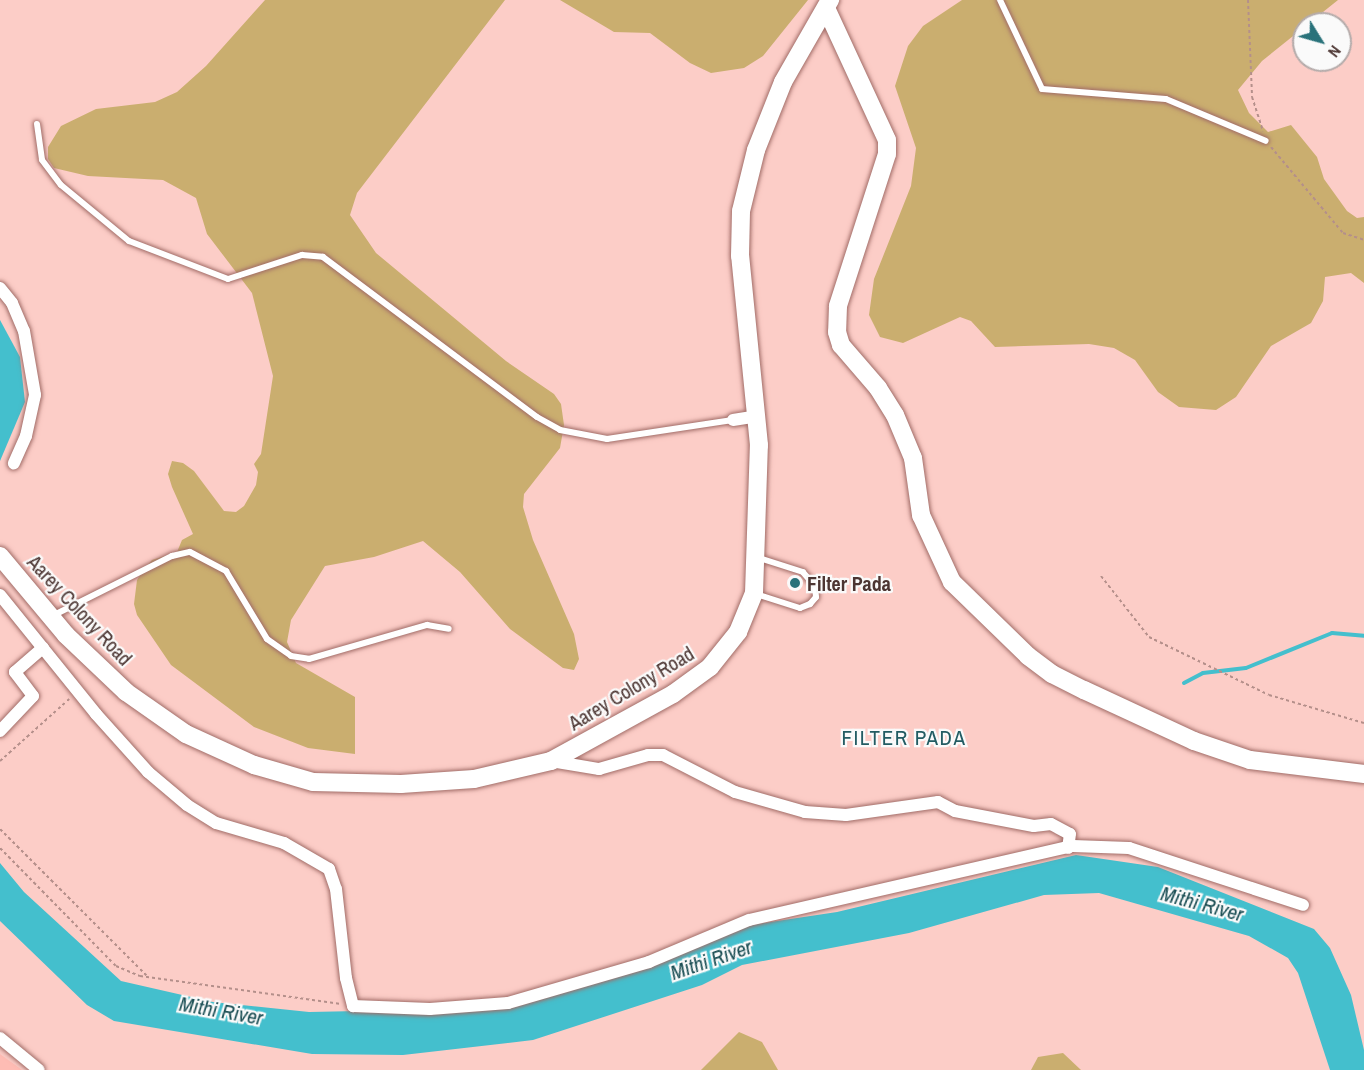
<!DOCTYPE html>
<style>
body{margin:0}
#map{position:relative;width:1364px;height:1070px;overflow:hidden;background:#fccdc7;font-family:"Archivo Narrow",sans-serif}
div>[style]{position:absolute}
.built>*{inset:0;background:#febcb4}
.green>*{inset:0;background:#caae6f}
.water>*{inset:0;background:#44bfcd}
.stream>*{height:4px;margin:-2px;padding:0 2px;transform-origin:2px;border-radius:2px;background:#44bfcd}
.path>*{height:2px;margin-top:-1px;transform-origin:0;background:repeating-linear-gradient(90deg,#b48f8a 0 3px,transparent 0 6px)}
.roads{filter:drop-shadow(0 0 2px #a16c67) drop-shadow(0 0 2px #a16c67)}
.lane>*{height:6px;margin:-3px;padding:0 3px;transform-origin:3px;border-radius:3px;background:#fff}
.street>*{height:12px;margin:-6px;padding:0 6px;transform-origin:6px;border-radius:6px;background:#fff}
.secondary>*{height:18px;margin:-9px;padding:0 9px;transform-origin:9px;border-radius:9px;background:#fff}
.dots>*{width:16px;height:16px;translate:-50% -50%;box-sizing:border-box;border:3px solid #fafafa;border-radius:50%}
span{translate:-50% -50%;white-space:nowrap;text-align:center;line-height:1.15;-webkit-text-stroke:4.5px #fafafa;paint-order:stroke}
.poi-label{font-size:20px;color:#4c3532;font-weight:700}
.left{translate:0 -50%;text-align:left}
.street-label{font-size:20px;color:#4c3532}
.neighbourhood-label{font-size:21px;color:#235c63;letter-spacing:1.5px}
.water-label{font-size:21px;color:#1a4e54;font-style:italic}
.north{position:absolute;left:1292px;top:12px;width:60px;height:60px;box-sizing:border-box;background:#fafafa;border:2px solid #b4abaa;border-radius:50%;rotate:127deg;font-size:16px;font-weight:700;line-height:24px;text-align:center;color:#4c3532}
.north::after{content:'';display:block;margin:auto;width:21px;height:27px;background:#29727a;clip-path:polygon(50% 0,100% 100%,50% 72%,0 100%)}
</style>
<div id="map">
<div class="built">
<i style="clip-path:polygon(0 1054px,22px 1070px,0 1070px)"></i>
</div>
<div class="green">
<i style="clip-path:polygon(265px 0,505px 0,357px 193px,350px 215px,376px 253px,506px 361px,554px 394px,561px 404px,564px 425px,560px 448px,524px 494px,523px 507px,533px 540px,574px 634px,579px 659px,574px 670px,563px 668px,510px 629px,460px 572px,423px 541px,374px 557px,325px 566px,291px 620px,287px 642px,296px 663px,355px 697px,355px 754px,308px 748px,254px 727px,171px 665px,137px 615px,134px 604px,137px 580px,144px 569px,152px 560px,177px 552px,182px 540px,193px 534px,172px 487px,168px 474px,172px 461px,183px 463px,194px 471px,224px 511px,236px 512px,244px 506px,256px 485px,258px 472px,254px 464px,261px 454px,273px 376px,252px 293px,207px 234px,196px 198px,163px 180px,88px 176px,54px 168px,48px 159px,48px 147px,61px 126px,96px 109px,155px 102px,177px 92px,206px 66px)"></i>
<i style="clip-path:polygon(560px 0,808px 0,763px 56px,744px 68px,711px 73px,690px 63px,650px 33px,614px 32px)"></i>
<i style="clip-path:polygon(962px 0,1338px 0,1262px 61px,1238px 90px,1249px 113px,1268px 132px,1291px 125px,1317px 157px,1324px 179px,1347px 211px,1357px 218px,1364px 217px,1364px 283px,1351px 273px,1325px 277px,1323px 301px,1311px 323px,1271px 346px,1236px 397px,1216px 410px,1179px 407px,1158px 392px,1135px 360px,1114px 348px,1089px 344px,995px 347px,971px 321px,960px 317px,903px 343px,880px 337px,869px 315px,874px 279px,911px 186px,916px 148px,895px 86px,908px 46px,923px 26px)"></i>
<i style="clip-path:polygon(739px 1032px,762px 1042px,778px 1070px,701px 1070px)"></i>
<i style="clip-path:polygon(1063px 1053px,1081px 1070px,1031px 1070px,1038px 1057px)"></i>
</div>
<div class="water">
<i style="clip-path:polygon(0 320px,20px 357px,25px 402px,0 461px)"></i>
<i style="clip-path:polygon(1076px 855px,1158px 867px,1314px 929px,1330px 948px,1351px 995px,1364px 1050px,1364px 1070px,1330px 1070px,1298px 973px,1288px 958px,1249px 936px,1099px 893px,1044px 895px,909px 933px,742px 965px,702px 985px,533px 1040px,403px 1055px,312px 1054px,114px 1021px,87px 1005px,0 921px,0 863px,24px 892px,121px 981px,213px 1002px,309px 1012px,512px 1008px,659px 963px,750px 925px,837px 912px)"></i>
</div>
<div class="stream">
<i style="left:1184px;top:683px;width:21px;rotate:-28deg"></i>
<i style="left:1203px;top:673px;width:43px;rotate:-6.6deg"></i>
<i style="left:1246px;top:668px;width:93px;rotate:-22.1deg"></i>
<i style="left:1332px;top:633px;width:32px;rotate:5deg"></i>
</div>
<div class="path">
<i style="left:1248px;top:0;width:97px;rotate:87.6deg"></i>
<i style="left:1252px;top:97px;width:36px;rotate:72deg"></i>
<i style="left:1271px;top:147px;width:112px;rotate:50.1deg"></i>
<i style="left:1343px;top:233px;width:22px;rotate:18deg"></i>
<i style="left:1101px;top:576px;width:78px;rotate:51.8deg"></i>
<i style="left:1149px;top:637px;width:133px;rotate:25.8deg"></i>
<i style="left:1269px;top:695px;width:99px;rotate:16.4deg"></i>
<i style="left:0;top:761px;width:93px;rotate:-41.9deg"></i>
<i style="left:0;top:829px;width:209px;rotate:45deg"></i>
<i style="left:0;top:848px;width:165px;rotate:45.5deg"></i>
<i style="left:116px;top:966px;width:26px;rotate:23deg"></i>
<i style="left:140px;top:976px;width:203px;rotate:7.9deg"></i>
</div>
<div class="roads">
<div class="lane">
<i style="left:1000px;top:0;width:98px;rotate:64.7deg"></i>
<i style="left:1042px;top:89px;width:124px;rotate:4.6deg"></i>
<i style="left:1166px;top:99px;width:108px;rotate:22.8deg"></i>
<i style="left:37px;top:124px;width:36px;rotate:82deg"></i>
<i style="left:42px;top:160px;width:31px;rotate:53deg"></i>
<i style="left:61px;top:185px;width:88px;rotate:39.5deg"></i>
<i style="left:129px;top:241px;width:106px;rotate:21deg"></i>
<i style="left:228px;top:279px;width:78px;rotate:-18deg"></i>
<i style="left:302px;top:255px;width:21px;rotate:5deg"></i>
<i style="left:323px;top:257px;width:267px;rotate:36.8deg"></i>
<i style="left:537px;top:417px;width:26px;rotate:29deg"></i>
<i style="left:560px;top:430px;width:48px;rotate:10.8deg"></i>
<i style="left:607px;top:439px;width:127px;rotate:-8.6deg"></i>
<i style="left:756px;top:594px;width:46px;rotate:17.7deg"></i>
<i style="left:800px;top:608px;width:11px;rotate:-22deg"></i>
<i style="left:810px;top:604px;width:9px;rotate:-49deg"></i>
<i style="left:816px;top:597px;width:11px;rotate:-95deg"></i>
<i style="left:815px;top:586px;width:18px;rotate:-131deg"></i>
<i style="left:803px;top:572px;width:46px;rotate:-162.3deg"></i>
<i style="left:54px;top:615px;width:132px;rotate:-26.6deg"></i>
<i style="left:172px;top:556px;width:18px;rotate:-13deg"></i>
<i style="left:190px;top:552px;width:41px;rotate:27.8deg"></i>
<i style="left:226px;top:571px;width:79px;rotate:58.9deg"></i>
<i style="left:267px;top:639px;width:29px;rotate:35deg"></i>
<i style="left:291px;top:656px;width:18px;rotate:9deg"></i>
<i style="left:309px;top:659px;width:123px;rotate:-16.1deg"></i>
<i style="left:427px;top:625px;width:22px;rotate:10deg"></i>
</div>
<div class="street">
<i style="left:0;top:288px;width:19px;rotate:51deg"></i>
<i style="left:12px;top:303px;width:30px;rotate:67deg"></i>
<i style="left:24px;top:331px;width:65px;rotate:80.2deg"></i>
<i style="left:35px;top:395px;width:42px;rotate:102.4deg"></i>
<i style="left:26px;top:436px;width:30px;rotate:114deg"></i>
<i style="left:733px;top:420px;width:24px;rotate:-9deg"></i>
<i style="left:0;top:595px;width:153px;rotate:51.1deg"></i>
<i style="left:96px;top:714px;width:78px;rotate:48.1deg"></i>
<i style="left:148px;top:772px;width:51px;rotate:40.2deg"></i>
<i style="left:187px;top:805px;width:34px;rotate:32deg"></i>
<i style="left:216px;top:823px;width:71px;rotate:16.4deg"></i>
<i style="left:284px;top:843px;width:52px;rotate:30deg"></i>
<i style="left:329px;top:869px;width:21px;rotate:71deg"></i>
<i style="left:336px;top:889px;width:90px;rotate:83.6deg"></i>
<i style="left:346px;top:978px;width:29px;rotate:76deg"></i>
<i style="left:353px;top:1006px;width:77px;rotate:2.2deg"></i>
<i style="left:430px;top:1009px;width:78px;rotate:-4.4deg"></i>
<i style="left:508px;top:1003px;width:147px;rotate:-16.2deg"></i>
<i style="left:649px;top:962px;width:108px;rotate:-22.8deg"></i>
<i style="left:749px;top:920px;width:332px;rotate:-12.9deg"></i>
<i style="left:1073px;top:846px;width:56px;rotate:2deg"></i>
<i style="left:1129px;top:848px;width:183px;rotate:18.1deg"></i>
<i style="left:0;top:731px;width:48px;rotate:-46.7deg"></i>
<i style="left:33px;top:696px;width:30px;rotate:-127deg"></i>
<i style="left:15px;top:672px;width:37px;rotate:-41deg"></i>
<i style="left:551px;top:761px;width:49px;rotate:9.5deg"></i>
<i style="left:599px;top:769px;width:51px;rotate:-15.9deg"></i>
<i style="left:648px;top:755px;width:15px"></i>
<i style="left:663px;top:755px;width:81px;rotate:27.2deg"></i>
<i style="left:735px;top:792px;width:73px;rotate:15.9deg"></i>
<i style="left:805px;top:812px;width:41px;rotate:4.2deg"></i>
<i style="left:846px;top:815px;width:93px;rotate:-8deg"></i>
<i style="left:938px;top:802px;width:19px;rotate:28deg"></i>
<i style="left:955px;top:811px;width:80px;rotate:10.8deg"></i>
<i style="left:1034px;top:826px;width:17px;rotate:-7deg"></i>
<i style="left:1051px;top:824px;width:21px;rotate:28deg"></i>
<i style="left:1070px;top:834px;width:14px;rotate:98deg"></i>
<i style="left:0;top:1038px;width:50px;rotate:39.4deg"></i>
</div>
<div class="secondary">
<i style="left:826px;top:8px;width:145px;rotate:65.2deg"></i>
<i style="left:887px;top:140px;width:14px;rotate:90deg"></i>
<i style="left:887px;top:154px;width:160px;rotate:107.9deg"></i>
<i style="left:838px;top:306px;width:26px;rotate:92deg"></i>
<i style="left:837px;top:332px;width:14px;rotate:73deg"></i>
<i style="left:841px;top:345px;width:57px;rotate:49.3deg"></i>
<i style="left:878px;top:388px;width:32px;rotate:58deg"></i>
<i style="left:895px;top:415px;width:47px;rotate:67.3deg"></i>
<i style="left:913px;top:458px;width:58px;rotate:82deg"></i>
<i style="left:921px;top:515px;width:74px;rotate:65.2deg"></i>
<i style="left:952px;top:582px;width:106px;rotate:44.2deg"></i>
<i style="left:1028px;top:656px;width:30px;rotate:37deg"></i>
<i style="left:1052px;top:674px;width:36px;rotate:27deg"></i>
<i style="left:1084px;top:690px;width:121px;rotate:24.9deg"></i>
<i style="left:1194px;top:741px;width:59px;rotate:18.7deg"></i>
<i style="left:1250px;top:760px;width:115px;rotate:7deg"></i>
<i style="left:0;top:556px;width:103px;rotate:50.1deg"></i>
<i style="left:66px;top:635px;width:83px;rotate:43.5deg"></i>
<i style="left:126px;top:692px;width:73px;rotate:35deg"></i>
<i style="left:186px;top:734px;width:75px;rotate:24.5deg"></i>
<i style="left:254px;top:765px;width:61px;rotate:16.1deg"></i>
<i style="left:313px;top:782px;width:88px;rotate:1.3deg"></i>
<i style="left:401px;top:784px;width:73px;rotate:-3.9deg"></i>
<i style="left:474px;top:779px;width:79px;rotate:-13.2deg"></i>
<i style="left:551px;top:761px;width:139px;rotate:-28.8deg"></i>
<i style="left:673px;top:694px;width:46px;rotate:-36.1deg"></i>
<i style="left:710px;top:667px;width:45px;rotate:-51.3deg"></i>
<i style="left:738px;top:632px;width:42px;rotate:-67.7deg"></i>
<i style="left:754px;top:593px;width:148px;rotate:-88.1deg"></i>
<i style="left:759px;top:445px;width:190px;rotate:-95.7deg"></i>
<i style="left:740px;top:256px;width:45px;rotate:-88.7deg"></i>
<i style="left:741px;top:211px;width:63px;rotate:-76.2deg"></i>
<i style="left:756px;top:150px;width:73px;rotate:-68.3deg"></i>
<i style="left:783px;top:82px;width:95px;rotate:-60.2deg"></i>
</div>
</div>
<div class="dots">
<i style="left:795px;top:583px;background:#29727a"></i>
</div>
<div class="poi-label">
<span class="left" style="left:807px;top:583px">Filter Pada</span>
</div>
<div class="street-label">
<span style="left:80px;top:610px;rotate:47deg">Aarey Colony Road</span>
<span style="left:631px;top:688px;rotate:-31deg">Aarey Colony Road</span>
</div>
<div class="neighbourhood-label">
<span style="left:904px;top:738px">FILTER PADA</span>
</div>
<div class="water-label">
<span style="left:1202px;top:904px;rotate:15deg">Mithi River</span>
<span style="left:711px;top:960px;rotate:-19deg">Mithi River</span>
<span style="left:221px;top:1011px;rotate:10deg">Mithi River</span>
</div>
<div class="north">N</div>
</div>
